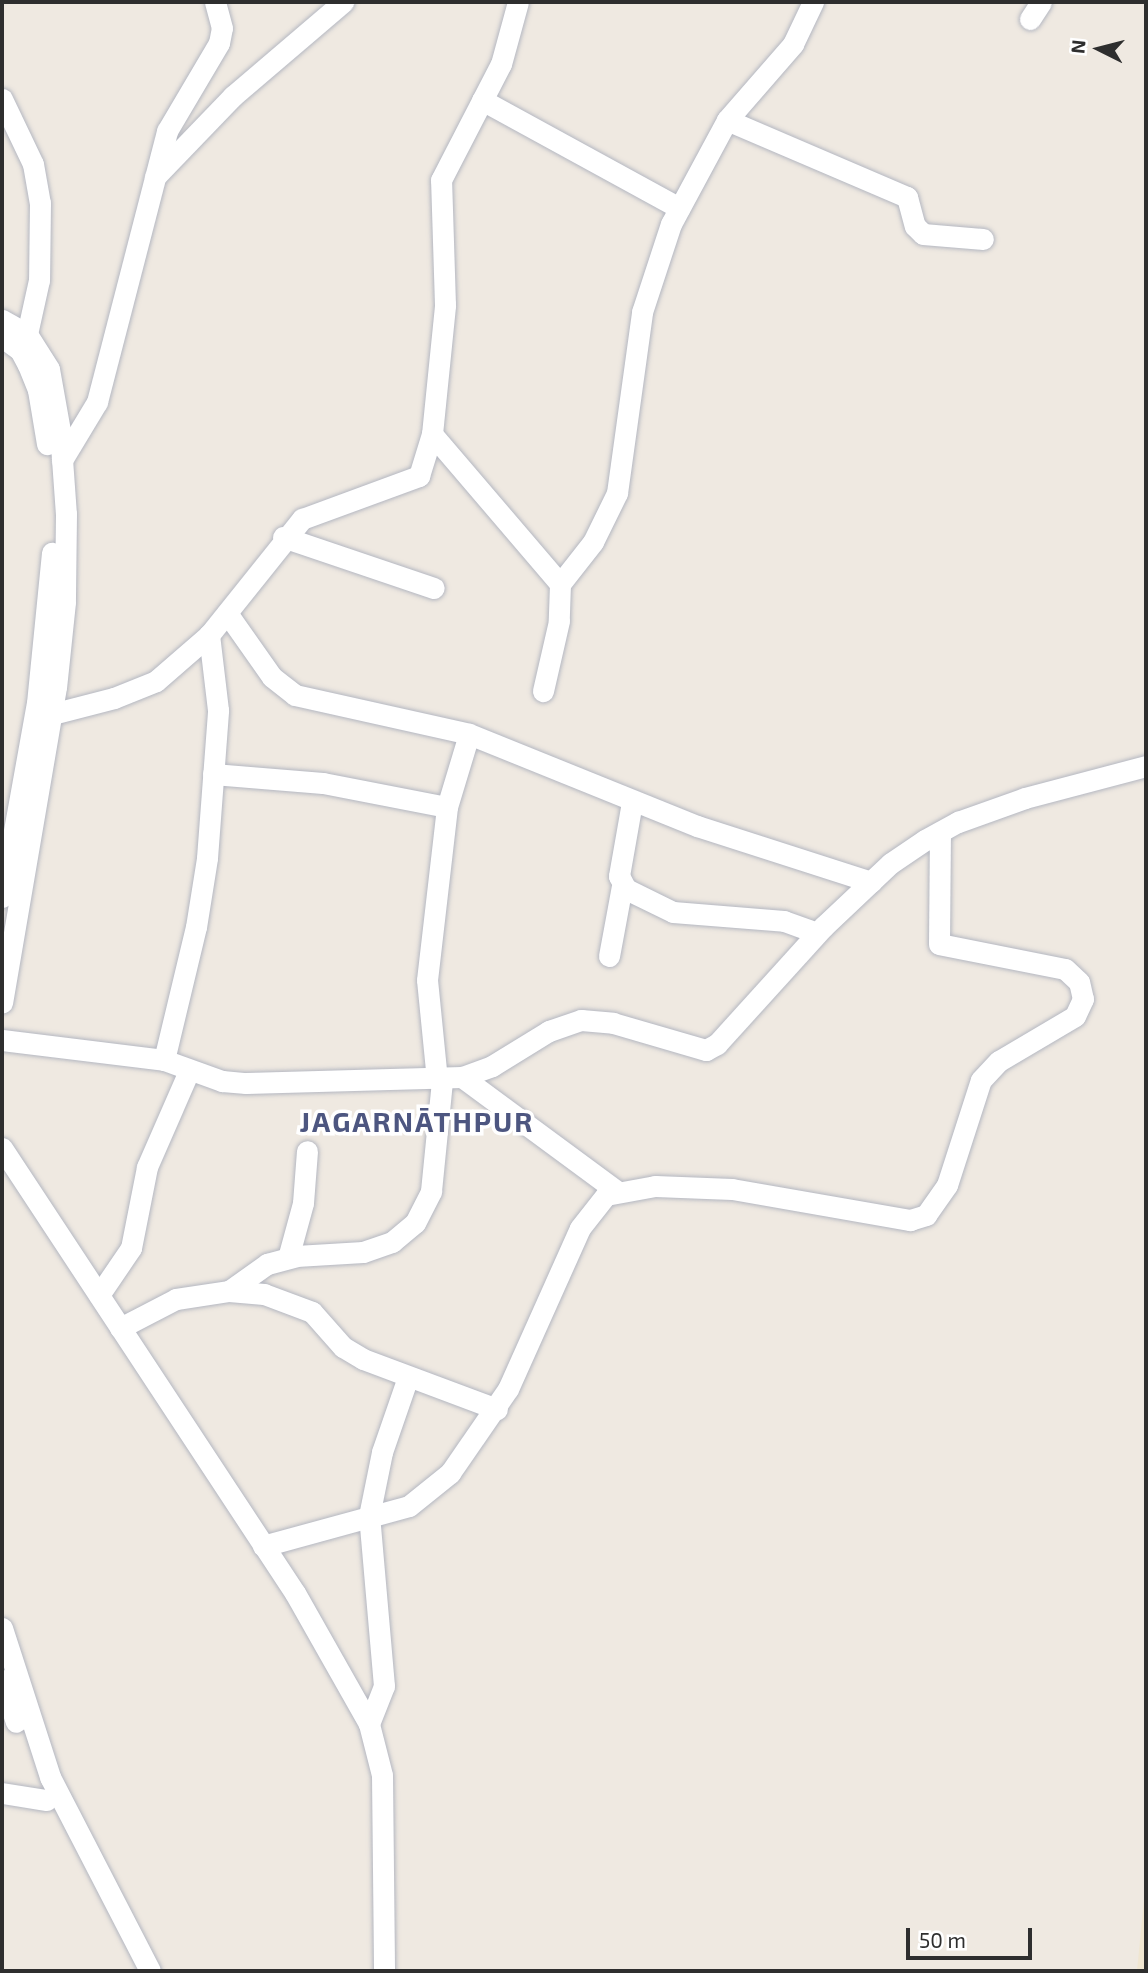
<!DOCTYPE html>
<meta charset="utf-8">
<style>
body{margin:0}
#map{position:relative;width:1148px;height:1973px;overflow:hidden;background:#efe9e1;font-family:"Exo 2",sans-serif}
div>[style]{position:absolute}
.education>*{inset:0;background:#f0e6d1}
.roads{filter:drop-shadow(0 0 2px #b4b7c1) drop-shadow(0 0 2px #b4b7c1)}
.minor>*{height:21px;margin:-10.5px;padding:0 10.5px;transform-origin:10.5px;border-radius:10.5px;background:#fff}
span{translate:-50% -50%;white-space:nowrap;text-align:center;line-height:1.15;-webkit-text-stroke:7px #fff;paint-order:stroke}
.district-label{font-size:28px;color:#4d5680;font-weight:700;letter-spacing:2px}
.frame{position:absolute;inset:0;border:4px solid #2e2e2e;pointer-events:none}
.north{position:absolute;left:1064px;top:14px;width:70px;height:70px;-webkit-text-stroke:5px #fff;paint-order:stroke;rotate:276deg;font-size:19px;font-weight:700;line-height:28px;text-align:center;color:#2e2e2e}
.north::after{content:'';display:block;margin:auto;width:24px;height:32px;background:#2e2e2e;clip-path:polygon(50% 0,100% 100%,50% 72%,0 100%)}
.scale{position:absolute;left:906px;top:1928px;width:126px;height:32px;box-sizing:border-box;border:4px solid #2e2e2e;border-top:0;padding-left:9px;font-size:21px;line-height:24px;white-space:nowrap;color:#2e2e2e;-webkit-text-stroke:5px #fff;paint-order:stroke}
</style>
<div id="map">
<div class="education">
<i style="clip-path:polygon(1146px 1879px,1146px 1971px,1137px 1971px)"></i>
</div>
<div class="roads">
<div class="minor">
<i style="left:1030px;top:19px;width:20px;rotate:-57deg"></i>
<i style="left:2px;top:99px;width:72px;rotate:64.5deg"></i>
<i style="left:33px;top:164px;width:40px;rotate:80deg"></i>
<i style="left:40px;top:203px;width:77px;rotate:90.7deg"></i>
<i style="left:39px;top:280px;width:55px;rotate:102.5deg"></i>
<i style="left:482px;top:100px;width:225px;rotate:28.7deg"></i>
<i style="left:727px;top:120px;width:196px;rotate:23.2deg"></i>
<i style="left:907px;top:197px;width:30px;rotate:75deg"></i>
<i style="left:915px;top:226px;width:11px;rotate:45deg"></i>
<i style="left:923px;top:234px;width:60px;rotate:4.8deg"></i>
<i style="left:155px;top:177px;width:112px;rotate:-46.1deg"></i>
<i style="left:233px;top:96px;width:145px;rotate:-40.5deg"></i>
<i style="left:2px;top:320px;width:29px;rotate:29deg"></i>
<i style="left:27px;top:334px;width:41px;rotate:57.8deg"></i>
<i style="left:49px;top:369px;width:63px;rotate:79.9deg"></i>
<i style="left:60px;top:431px;width:83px;rotate:85.9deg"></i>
<i style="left:66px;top:514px;width:88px;rotate:90.7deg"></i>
<i style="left:65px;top:602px;width:85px;rotate:96deg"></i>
<i style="left:56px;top:687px;width:320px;rotate:99.7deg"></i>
<i style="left:2px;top:337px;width:22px;rotate:36deg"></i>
<i style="left:20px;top:350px;width:17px;rotate:62deg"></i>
<i style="left:28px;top:365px;width:27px;rotate:68deg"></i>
<i style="left:38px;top:390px;width:55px;rotate:80.5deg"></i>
<i style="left:432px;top:434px;width:197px;rotate:49.5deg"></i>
<i style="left:560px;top:584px;width:37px;rotate:92deg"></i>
<i style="left:559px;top:621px;width:72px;rotate:102.9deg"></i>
<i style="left:62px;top:460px;width:68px;rotate:-58.9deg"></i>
<i style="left:97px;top:402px;width:280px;rotate:-75.5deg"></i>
<i style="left:167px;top:131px;width:102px;rotate:-59.4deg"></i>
<i style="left:219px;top:43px;width:15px;rotate:-79deg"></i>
<i style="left:222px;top:28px;width:27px;rotate:-105deg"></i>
<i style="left:283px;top:537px;width:159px;rotate:18.7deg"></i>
<i style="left:560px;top:584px;width:53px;rotate:-51.8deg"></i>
<i style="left:593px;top:542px;width:55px;rotate:-63.9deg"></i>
<i style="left:617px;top:493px;width:183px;rotate:-82.1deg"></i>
<i style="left:642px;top:312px;width:93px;rotate:-71.8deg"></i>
<i style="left:671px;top:224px;width:118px;rotate:-61.7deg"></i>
<i style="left:727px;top:120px;width:101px;rotate:-49deg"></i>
<i style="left:793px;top:44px;width:47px;rotate:-64.5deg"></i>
<i style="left:227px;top:613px;width:78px;rotate:54.9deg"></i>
<i style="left:272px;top:677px;width:29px;rotate:38deg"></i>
<i style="left:295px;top:695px;width:178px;rotate:12.6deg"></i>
<i style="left:469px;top:734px;width:246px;rotate:22deg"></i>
<i style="left:697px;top:826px;width:183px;rotate:17.8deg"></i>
<i style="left:52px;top:714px;width:64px;rotate:-14.5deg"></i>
<i style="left:114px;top:698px;width:45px;rotate:-22deg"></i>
<i style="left:156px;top:681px;width:70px;rotate:-41deg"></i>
<i style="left:209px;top:635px;width:149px;rotate:-51.3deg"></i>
<i style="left:302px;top:519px;width:125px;rotate:-20.2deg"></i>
<i style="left:419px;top:476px;width:44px;rotate:-72.8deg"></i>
<i style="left:432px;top:434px;width:130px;rotate:-84.2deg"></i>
<i style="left:445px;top:305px;width:125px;rotate:-91.8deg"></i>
<i style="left:441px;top:180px;width:131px;rotate:-62.7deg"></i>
<i style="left:501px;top:64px;width:64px;rotate:-74.7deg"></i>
<i style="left:213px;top:774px;width:110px;rotate:4.7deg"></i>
<i style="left:323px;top:783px;width:126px;rotate:11deg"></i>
<i style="left:632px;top:802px;width:75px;rotate:100deg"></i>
<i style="left:619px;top:876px;width:15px;rotate:62deg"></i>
<i style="left:626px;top:889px;width:52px;rotate:26.1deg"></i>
<i style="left:673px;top:912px;width:111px;rotate:4.6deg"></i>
<i style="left:784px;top:921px;width:35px;rotate:20deg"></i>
<i style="left:2px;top:897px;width:197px;rotate:-79.8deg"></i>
<i style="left:37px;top:703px;width:151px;rotate:-84.3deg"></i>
<i style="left:609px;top:956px;width:71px;rotate:-79.5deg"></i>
<i style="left:2px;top:1040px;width:163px;rotate:7deg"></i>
<i style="left:164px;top:1060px;width:62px;rotate:19.9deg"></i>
<i style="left:222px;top:1081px;width:24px;rotate:5deg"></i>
<i style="left:246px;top:1083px;width:216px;rotate:-1.6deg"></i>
<i style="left:462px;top:1077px;width:32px;rotate:-20deg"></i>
<i style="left:492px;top:1066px;width:67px;rotate:-31.6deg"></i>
<i style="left:549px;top:1031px;width:34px;rotate:-19deg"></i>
<i style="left:581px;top:1020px;width:32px;rotate:5deg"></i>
<i style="left:613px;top:1023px;width:97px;rotate:16.2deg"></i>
<i style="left:706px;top:1050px;width:13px;rotate:-29deg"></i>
<i style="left:717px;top:1044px;width:158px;rotate:-47.8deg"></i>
<i style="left:823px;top:927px;width:93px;rotate:-43.3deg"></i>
<i style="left:891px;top:863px;width:41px;rotate:-34.1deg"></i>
<i style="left:925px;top:840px;width:38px;rotate:-29deg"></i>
<i style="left:958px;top:822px;width:71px;rotate:-19.7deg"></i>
<i style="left:1025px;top:798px;width:125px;rotate:-14.8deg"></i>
<i style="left:164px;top:1060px;width:137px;rotate:-76.5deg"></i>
<i style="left:196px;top:927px;width:70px;rotate:-80.9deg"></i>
<i style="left:207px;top:858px;width:148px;rotate:-85.7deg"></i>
<i style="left:218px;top:710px;width:76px;rotate:-96.8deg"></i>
<i style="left:462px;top:1077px;width:190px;rotate:36.4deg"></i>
<i style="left:437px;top:1080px;width:100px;rotate:-95.7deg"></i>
<i style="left:427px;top:980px;width:174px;rotate:-83.4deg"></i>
<i style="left:447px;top:807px;width:76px;rotate:-73.2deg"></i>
<i style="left:2px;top:1148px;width:533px;rotate:56.64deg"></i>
<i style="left:295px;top:1593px;width:150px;rotate:60.5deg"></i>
<i style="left:369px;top:1724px;width:53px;rotate:75.7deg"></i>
<i style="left:382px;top:1775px;width:196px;rotate:89.4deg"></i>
<i style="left:288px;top:1258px;width:57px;rotate:-74.7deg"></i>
<i style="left:303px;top:1203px;width:52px;rotate:-85.6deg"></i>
<i style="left:229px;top:1291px;width:47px;rotate:-35.4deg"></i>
<i style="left:267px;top:1264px;width:30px;rotate:-15deg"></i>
<i style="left:296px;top:1256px;width:67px;rotate:-3.4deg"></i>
<i style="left:363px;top:1252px;width:31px;rotate:-19deg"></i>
<i style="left:392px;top:1242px;width:30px;rotate:-40deg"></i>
<i style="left:415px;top:1223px;width:36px;rotate:-63deg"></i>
<i style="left:431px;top:1191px;width:112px;rotate:-84.3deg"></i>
<i style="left:99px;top:1295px;width:57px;rotate:-55.8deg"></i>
<i style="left:131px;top:1248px;width:83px;rotate:-78.8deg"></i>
<i style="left:147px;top:1167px;width:105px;rotate:-66.4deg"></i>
<i style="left:120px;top:1328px;width:63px;rotate:-27.4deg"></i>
<i style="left:176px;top:1299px;width:54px;rotate:-8.6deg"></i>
<i style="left:229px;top:1291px;width:35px;rotate:5deg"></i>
<i style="left:264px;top:1294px;width:51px;rotate:20.6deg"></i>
<i style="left:312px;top:1312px;width:47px;rotate:48.5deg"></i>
<i style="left:343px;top:1347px;width:23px;rotate:31deg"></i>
<i style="left:363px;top:1359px;width:143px;rotate:20.5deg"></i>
<i style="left:263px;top:1546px;width:151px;rotate:-15.3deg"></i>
<i style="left:409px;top:1506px;width:53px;rotate:-38.8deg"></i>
<i style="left:450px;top:1473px;width:102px;rotate:-55.4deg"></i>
<i style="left:508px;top:1389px;width:176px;rotate:-65.9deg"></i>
<i style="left:580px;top:1228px;width:42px;rotate:-51.8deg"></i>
<i style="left:606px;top:1195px;width:50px;rotate:-10.4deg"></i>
<i style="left:655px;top:1186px;width:77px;rotate:2.2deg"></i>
<i style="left:732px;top:1189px;width:181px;rotate:9.9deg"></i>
<i style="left:910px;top:1220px;width:17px;rotate:-17deg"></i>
<i style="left:926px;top:1215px;width:37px;rotate:-55deg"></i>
<i style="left:947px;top:1185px;width:110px;rotate:-72.1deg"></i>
<i style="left:981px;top:1080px;width:26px;rotate:-47deg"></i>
<i style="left:999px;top:1061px;width:88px;rotate:-30.6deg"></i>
<i style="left:1075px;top:1016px;width:19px;rotate:-65deg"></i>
<i style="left:1083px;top:999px;width:17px;rotate:-103deg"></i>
<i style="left:1079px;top:982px;width:19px;rotate:-137deg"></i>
<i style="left:1065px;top:969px;width:128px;rotate:-168.8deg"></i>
<i style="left:939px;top:944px;width:112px;rotate:-89.5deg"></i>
<i style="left:2px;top:1628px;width:157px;rotate:72.1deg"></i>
<i style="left:50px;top:1777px;width:218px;rotate:62.7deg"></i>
<i style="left:2px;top:1680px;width:44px;rotate:71.6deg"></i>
<i style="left:369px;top:1724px;width:41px;rotate:-68.5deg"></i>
<i style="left:384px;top:1686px;width:171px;rotate:-95deg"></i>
<i style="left:369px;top:1516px;width:65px;rotate:-78.5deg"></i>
<i style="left:382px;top:1452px;width:79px;rotate:-70.9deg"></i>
<i style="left:2px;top:1793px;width:45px;rotate:9deg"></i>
</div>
</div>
<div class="district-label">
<span style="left:417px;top:1121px">JAGARNĀTHPUR</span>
</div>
<div class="frame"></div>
<div class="north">N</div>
<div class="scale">50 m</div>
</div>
